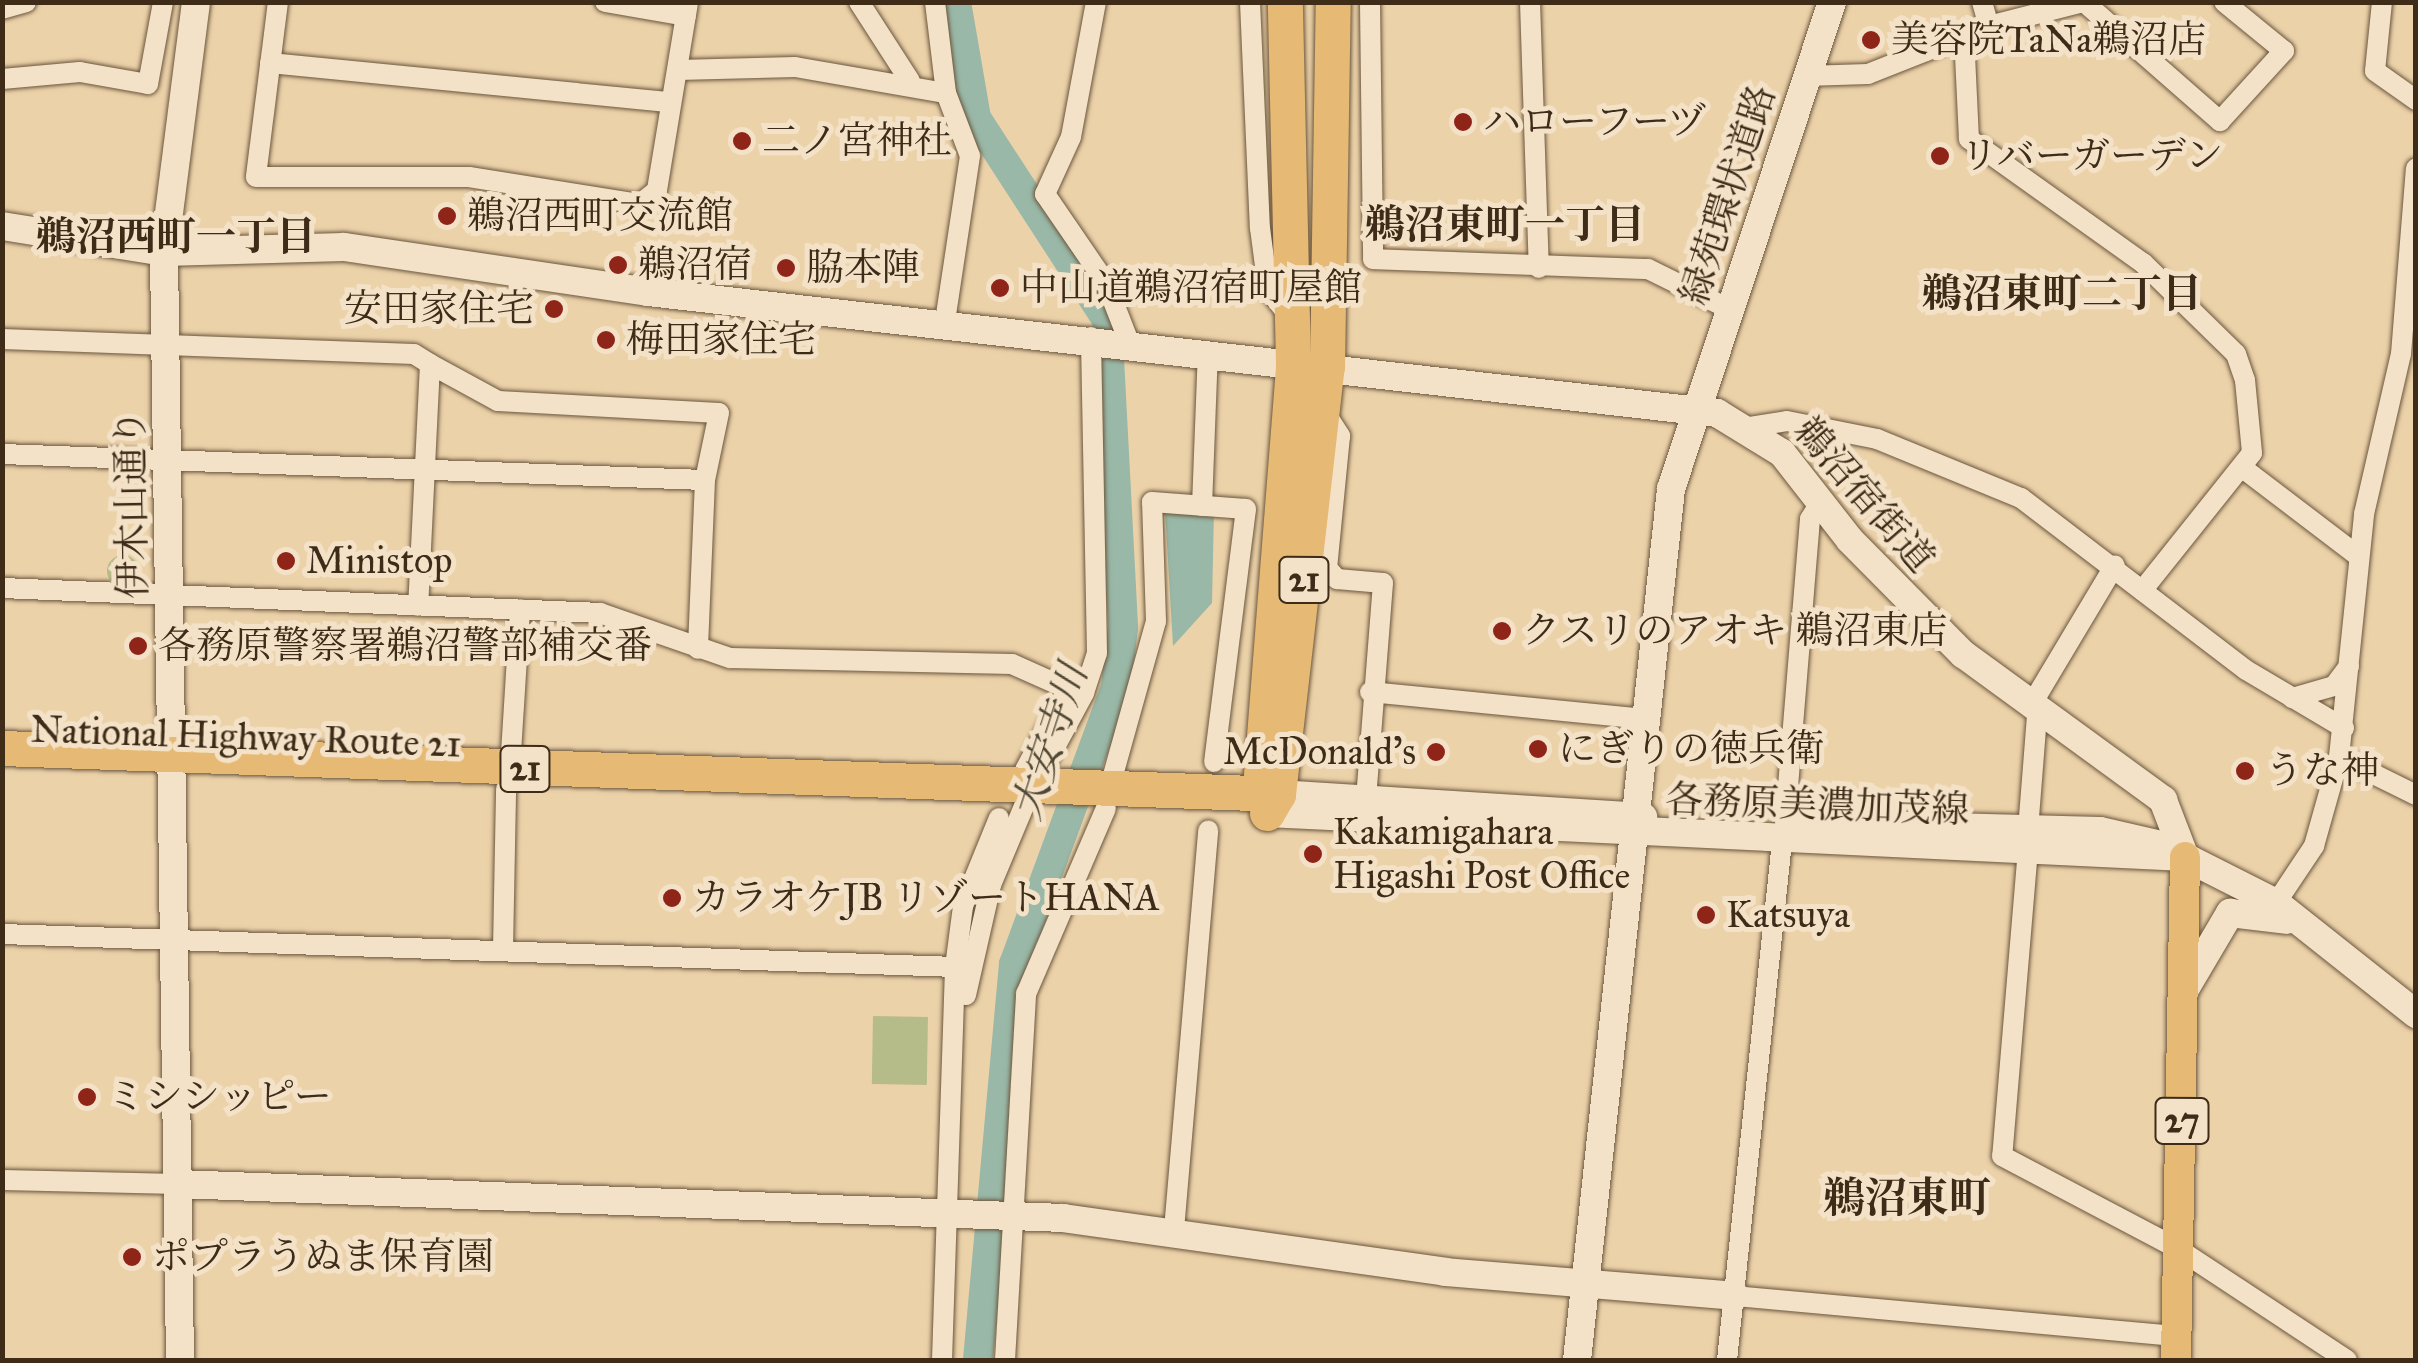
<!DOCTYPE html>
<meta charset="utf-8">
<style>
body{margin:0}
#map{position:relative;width:2418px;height:1363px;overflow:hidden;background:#ecd2a9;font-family:"IM FELL Great Primer","Noto Serif JP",serif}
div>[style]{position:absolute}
.green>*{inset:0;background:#b6bc89;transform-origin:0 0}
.round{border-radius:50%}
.water>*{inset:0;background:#99b8a7}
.river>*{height:30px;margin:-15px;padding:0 15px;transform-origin:15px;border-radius:15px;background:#99b8a7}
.roads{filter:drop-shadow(0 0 2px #6a563d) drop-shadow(0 0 2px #6a563d)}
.street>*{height:20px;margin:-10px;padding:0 10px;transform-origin:10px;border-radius:10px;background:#f3e2c7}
.secondary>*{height:28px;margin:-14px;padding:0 14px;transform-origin:14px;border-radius:14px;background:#f3e2c7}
.primary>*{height:30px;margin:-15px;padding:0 15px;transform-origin:15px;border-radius:15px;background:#e6b974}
.highway>*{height:35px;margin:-17.5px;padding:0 17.5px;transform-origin:17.5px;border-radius:17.5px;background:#e6b974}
.dots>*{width:28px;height:28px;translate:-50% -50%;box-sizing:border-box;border:5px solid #f3e2c7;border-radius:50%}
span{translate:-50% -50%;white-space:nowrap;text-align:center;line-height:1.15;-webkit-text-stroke:10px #f3e2c7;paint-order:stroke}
.shield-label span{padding:2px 8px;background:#f3e2c7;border:2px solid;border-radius:8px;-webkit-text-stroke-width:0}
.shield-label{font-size:35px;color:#3e2c19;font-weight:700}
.poi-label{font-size:38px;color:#3e2c19}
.left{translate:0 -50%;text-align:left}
.right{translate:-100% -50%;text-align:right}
.street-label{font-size:38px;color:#3e2c19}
.neighbourhood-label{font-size:40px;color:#3e2c19;font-weight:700}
.water-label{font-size:40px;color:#504835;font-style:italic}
.quarter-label{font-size:42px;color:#3e2c19;font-weight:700}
.frame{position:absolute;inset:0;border:5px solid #3e2c19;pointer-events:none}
</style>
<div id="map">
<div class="green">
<i class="round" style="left:107px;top:555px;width:32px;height:32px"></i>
<i style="left:873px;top:1016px;width:55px;height:68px;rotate:1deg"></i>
</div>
<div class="water">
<i style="clip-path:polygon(1165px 510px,1214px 511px,1212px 603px,1173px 646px)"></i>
</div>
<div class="river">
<i style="left:956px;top:2px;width:118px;rotate:80.2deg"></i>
<i style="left:976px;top:118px;width:241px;rotate:57deg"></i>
<i style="left:1107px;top:320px;width:308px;rotate:87deg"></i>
<i style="left:1123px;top:628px;width:59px;rotate:96.8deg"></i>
<i style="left:1116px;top:687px;width:295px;rotate:110.2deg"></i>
<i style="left:1014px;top:964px;width:398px;rotate:95.2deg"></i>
</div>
<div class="roads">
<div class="street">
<i style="left:278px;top:2px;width:176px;rotate:97.2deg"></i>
<i style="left:256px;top:177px;width:213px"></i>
<i style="left:469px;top:177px;width:173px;rotate:9deg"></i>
<i style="left:640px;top:204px;width:22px;rotate:-39deg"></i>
<i style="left:657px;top:190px;width:191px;rotate:-80.6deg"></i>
<i style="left:605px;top:2px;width:82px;rotate:9.8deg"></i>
<i style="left:859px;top:2px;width:94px;rotate:57.2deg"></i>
<i style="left:935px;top:2px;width:92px;rotate:83.1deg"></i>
<i style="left:946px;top:93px;width:67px;rotate:69.1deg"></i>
<i style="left:970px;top:156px;width:167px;rotate:98.6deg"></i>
<i style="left:1096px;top:2px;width:137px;rotate:100.5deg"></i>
<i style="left:1071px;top:137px;width:63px;rotate:114.5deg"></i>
<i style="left:1045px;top:194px;width:108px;rotate:55.6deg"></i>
<i style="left:1106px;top:283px;width:63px;rotate:68.7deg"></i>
<i style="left:1250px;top:2px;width:226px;rotate:87.5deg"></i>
<i style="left:1260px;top:228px;width:62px;rotate:82.5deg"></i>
<i style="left:1268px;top:289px;width:36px;rotate:52deg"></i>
<i style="left:1370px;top:2px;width:257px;rotate:89.3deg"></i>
<i style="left:1373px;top:259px;width:275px;rotate:2.1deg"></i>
<i style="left:1648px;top:269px;width:90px;rotate:26.3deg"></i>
<i style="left:1530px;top:2px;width:266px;rotate:88.1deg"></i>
<i style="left:1982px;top:2px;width:25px;rotate:74deg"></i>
<i style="left:2084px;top:2px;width:181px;rotate:41.2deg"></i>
<i style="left:2220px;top:121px;width:95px;rotate:-47.6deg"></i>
<i style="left:2284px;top:51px;width:77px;rotate:-140.8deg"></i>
<i style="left:2382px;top:2px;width:69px;rotate:95.8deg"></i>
<i style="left:2375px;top:71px;width:50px;rotate:35.3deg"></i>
<i style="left:2px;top:9px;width:25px;rotate:-16deg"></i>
<i style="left:1964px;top:34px;width:105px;rotate:87.3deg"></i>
<i style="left:1969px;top:139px;width:214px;rotate:35.5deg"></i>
<i style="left:2143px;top:263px;width:130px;rotate:44.4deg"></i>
<i style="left:2236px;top:354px;width:28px;rotate:71deg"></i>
<i style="left:2245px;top:380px;width:73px;rotate:84.5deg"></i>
<i style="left:2252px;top:453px;width:176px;rotate:128.6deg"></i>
<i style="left:270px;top:63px;width:402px;rotate:5.6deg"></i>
<i style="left:678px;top:70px;width:117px;rotate:-1.5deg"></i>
<i style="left:795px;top:67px;width:153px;rotate:9.8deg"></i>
<i style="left:1806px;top:76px;width:62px;rotate:-1.8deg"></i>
<i style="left:1868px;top:74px;width:130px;rotate:-21.6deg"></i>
<i style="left:1989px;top:26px;width:97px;rotate:-14.3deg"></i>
<i style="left:2px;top:79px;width:78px;rotate:-5.1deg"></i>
<i style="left:80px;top:72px;width:69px;rotate:10deg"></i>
<i style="left:148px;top:84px;width:83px;rotate:-79.6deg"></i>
<i style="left:2px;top:339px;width:412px;rotate:2.1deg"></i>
<i style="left:414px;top:354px;width:19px;rotate:32deg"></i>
<i style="left:430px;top:364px;width:242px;rotate:92.8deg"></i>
<i style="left:430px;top:364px;width:77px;rotate:28.6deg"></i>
<i style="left:498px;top:401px;width:221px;rotate:3.1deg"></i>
<i style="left:719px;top:413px;width:68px;rotate:101.8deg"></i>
<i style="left:705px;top:480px;width:169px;rotate:92.4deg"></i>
<i style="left:1324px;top:411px;width:30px;rotate:57deg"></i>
<i style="left:1340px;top:436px;width:133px;rotate:95.6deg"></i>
<i style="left:1327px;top:568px;width:15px;rotate:48deg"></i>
<i style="left:1337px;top:579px;width:46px;rotate:5deg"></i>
<i style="left:1383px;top:583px;width:217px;rotate:94.5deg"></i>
<i style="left:1750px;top:427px;width:37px;rotate:-9deg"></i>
<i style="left:1787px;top:421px;width:92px;rotate:11.3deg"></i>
<i style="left:1877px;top:439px;width:156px;rotate:22.3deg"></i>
<i style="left:2021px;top:498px;width:283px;rotate:37.4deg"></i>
<i style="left:2246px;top:670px;width:114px;rotate:30.6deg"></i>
<i style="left:2px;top:454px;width:703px;rotate:2.12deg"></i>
<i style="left:2244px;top:469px;width:143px;rotate:37.3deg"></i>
<i style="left:1202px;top:506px;width:153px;rotate:-87.8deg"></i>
<i style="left:2px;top:588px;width:599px;rotate:2.39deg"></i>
<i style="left:600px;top:613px;width:138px;rotate:19.1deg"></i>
<i style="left:730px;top:658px;width:282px;rotate:1.2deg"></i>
<i style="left:1012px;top:664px;width:61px;rotate:24.1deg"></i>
<i style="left:1370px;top:692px;width:274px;rotate:5.6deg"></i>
<i style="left:2292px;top:698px;width:44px;rotate:-15.9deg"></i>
<i style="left:2334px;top:686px;width:25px;rotate:-53deg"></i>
<i style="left:2030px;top:707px;width:165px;rotate:-59.1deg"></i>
<i style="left:2339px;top:757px;width:86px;rotate:26.3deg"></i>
<i style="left:510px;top:769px;width:160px;rotate:-86.4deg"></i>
<i style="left:1025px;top:770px;width:92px;rotate:-62deg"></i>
<i style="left:1068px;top:689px;width:16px;rotate:14deg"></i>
<i style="left:1084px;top:693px;width:42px;rotate:-72deg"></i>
<i style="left:1097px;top:653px;width:316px;rotate:-91.1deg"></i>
<i style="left:1034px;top:786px;width:106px;rotate:-61.7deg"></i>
<i style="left:1110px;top:786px;width:171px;rotate:-74.4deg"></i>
<i style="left:1156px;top:621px;width:119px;rotate:-91.9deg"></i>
<i style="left:1152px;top:502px;width:94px;rotate:4.3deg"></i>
<i style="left:1246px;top:509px;width:255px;rotate:97.2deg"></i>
<i style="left:1785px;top:823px;width:305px;rotate:-85.3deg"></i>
<i style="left:1810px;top:519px;width:19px;rotate:-58deg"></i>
<i style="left:2028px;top:830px;width:115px;rotate:-85.5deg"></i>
<i style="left:2028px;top:849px;width:308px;rotate:94.8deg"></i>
<i style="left:2002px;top:1156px;width:201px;rotate:27.8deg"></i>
<i style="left:2180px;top:1250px;width:200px;rotate:33.4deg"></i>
<i style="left:2276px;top:903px;width:69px;rotate:-56.3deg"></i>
<i style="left:2314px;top:846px;width:92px;rotate:-74.3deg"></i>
<i style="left:2339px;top:757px;width:244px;rotate:-84.1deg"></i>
<i style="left:2364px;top:514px;width:164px;rotate:-77deg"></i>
<i style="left:2401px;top:354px;width:186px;rotate:-85.4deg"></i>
<i style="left:2px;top:934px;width:954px;rotate:1.98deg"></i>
<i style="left:503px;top:950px;width:161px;rotate:-88.9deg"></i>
<i style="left:966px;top:995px;width:113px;rotate:-77.2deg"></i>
<i style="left:991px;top:885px;width:86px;rotate:-67.3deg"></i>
<i style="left:2px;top:1180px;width:177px;rotate:1.3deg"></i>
<i style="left:1174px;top:1230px;width:401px;rotate:-85.1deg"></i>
<i style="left:1735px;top:1296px;width:443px;rotate:5.2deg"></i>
<i style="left:942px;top:1360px;width:393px;rotate:-88.1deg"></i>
<i style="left:955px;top:967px;width:62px;rotate:-82.5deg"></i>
<i style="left:963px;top:906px;width:95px;rotate:-67.8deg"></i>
<i style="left:1005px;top:1360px;width:367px;rotate:-86.7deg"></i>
<i style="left:1026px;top:994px;width:202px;rotate:-66.7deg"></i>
<i style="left:1727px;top:1360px;width:521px;rotate:-83.94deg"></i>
</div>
<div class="secondary">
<i style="left:2px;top:226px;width:164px;rotate:9.1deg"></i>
<i style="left:164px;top:252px;width:180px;rotate:-1.6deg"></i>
<i style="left:344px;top:247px;width:307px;rotate:8.4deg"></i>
<i style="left:648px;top:292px;width:1076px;rotate:6.46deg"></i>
<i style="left:1717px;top:413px;width:76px;rotate:31.6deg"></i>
<i style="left:1782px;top:453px;width:110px;rotate:52deg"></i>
<i style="left:1850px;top:540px;width:161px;rotate:45.3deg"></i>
<i style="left:1963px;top:654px;width:248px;rotate:36.1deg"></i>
<i style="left:2163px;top:800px;width:61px;rotate:68.9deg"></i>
<i style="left:1278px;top:794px;width:366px;rotate:3.6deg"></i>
<i style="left:1267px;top:813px;width:919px;rotate:2.74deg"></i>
<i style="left:2185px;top:857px;width:102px;rotate:26.8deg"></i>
<i style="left:2276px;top:903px;width:179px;rotate:38.4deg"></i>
<i style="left:1796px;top:823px;width:304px;rotate:1.5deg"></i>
<i style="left:2100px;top:831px;width:68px;rotate:12.8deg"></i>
<i style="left:2184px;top:991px;width:91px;rotate:-59.5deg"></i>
<i style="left:2230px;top:913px;width:57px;rotate:7deg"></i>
<i style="left:179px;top:1184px;width:885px;rotate:2.2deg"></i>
<i style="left:1063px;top:1218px;width:386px;rotate:8deg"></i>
<i style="left:1445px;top:1272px;width:291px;rotate:4.7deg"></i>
<i style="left:180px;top:1360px;width:1108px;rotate:-90.83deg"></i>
<i style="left:164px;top:252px;width:252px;rotate:-82.7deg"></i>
<i style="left:1577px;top:1360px;width:876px;rotate:-83.84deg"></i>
<i style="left:1671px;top:489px;width:513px;rotate:-71.71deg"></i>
</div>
<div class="primary">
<i style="left:2176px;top:1360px;width:503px;rotate:-88.97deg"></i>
</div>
<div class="highway">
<i style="left:2px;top:748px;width:1277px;rotate:2.06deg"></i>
<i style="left:1261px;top:774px;width:412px;rotate:-85.5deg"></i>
<i style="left:1293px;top:363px;width:361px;rotate:-91.3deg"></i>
<i style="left:1267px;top:813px;width:22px;rotate:-60deg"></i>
<i style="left:1278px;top:794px;width:430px;rotate:-83.5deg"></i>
<i style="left:1327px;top:367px;width:365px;rotate:-89.1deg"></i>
</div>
</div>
<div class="dots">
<i style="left:1871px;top:40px;background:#8f2418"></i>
<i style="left:1463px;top:122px;background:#8f2418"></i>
<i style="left:742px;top:141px;background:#8f2418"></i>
<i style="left:1940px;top:156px;background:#8f2418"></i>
<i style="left:447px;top:216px;background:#8f2418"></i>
<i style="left:618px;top:265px;background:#8f2418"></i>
<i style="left:786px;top:268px;background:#8f2418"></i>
<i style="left:1000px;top:288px;background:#8f2418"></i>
<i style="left:554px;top:309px;background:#8f2418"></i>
<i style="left:606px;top:340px;background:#8f2418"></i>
<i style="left:286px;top:561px;background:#8f2418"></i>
<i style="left:1502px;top:631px;background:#8f2418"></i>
<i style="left:138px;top:646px;background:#8f2418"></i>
<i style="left:1538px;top:749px;background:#8f2418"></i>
<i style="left:1436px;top:752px;background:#8f2418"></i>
<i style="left:2245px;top:771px;background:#8f2418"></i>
<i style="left:1313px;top:854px;background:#8f2418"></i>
<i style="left:672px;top:898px;background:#8f2418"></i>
<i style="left:1706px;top:915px;background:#8f2418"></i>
<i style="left:87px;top:1097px;background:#8f2418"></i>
<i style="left:132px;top:1257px;background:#8f2418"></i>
</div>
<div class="shield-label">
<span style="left:1304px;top:580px">21</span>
<span style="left:525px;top:769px">21</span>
<span style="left:2182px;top:1121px">27</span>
</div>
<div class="poi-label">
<span class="left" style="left:1891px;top:40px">美容院TaNa鵜沼店</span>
<span class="left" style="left:1483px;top:122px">ハローフーヅ</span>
<span class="left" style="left:762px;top:141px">二ノ宮神社</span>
<span class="left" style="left:1960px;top:156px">リバーガーデン</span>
<span class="left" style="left:467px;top:216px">鵜沼西町交流館</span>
<span class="left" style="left:638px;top:265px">鵜沼宿</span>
<span class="left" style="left:806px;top:268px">脇本陣</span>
<span class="left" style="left:1020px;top:288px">中山道鵜沼宿町屋館</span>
<span class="right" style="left:534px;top:309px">安田家住宅</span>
<span class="left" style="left:626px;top:340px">梅田家住宅</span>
<span class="left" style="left:306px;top:561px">Ministop</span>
<span class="left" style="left:1522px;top:631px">クスリのアオキ 鵜沼東店</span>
<span class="left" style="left:158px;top:646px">各務原警察署鵜沼警部補交番</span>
<span class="left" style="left:1558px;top:749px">にぎりの徳兵衛</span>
<span class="right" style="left:1416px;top:752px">McDonald's</span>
<span class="left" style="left:2265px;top:771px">うな神</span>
<span class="left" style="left:1333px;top:854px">Kakamigahara<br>Higashi Post Office</span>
<span class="left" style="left:692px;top:898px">カラオケJB リゾートHANA</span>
<span class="left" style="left:1726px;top:915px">Katsuya</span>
<span class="left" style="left:107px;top:1097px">ミシシッピー</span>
<span class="left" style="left:152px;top:1257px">ポプラうぬま保育園</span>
</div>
<div class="street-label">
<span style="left:1728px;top:195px;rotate:-72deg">緑苑環状道路</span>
<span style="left:1864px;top:495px;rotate:49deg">鵜沼宿街道</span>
<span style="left:132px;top:504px;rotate:-91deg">伊木山通り</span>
<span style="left:246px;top:737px;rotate:2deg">National Highway Route 21</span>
<span style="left:1817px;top:805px;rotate:2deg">各務原美濃加茂線</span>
</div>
<div class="neighbourhood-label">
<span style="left:1505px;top:225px">鵜沼東町一丁目</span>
<span style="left:176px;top:237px">鵜沼西町一丁目</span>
<span style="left:2062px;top:294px">鵜沼東町二丁目</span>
</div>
<div class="water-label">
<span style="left:1050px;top:742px;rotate:-72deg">大安寺川</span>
</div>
<div class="quarter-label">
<span style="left:1907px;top:1198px">鵜沼東町</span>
</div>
<div class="frame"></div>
</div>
